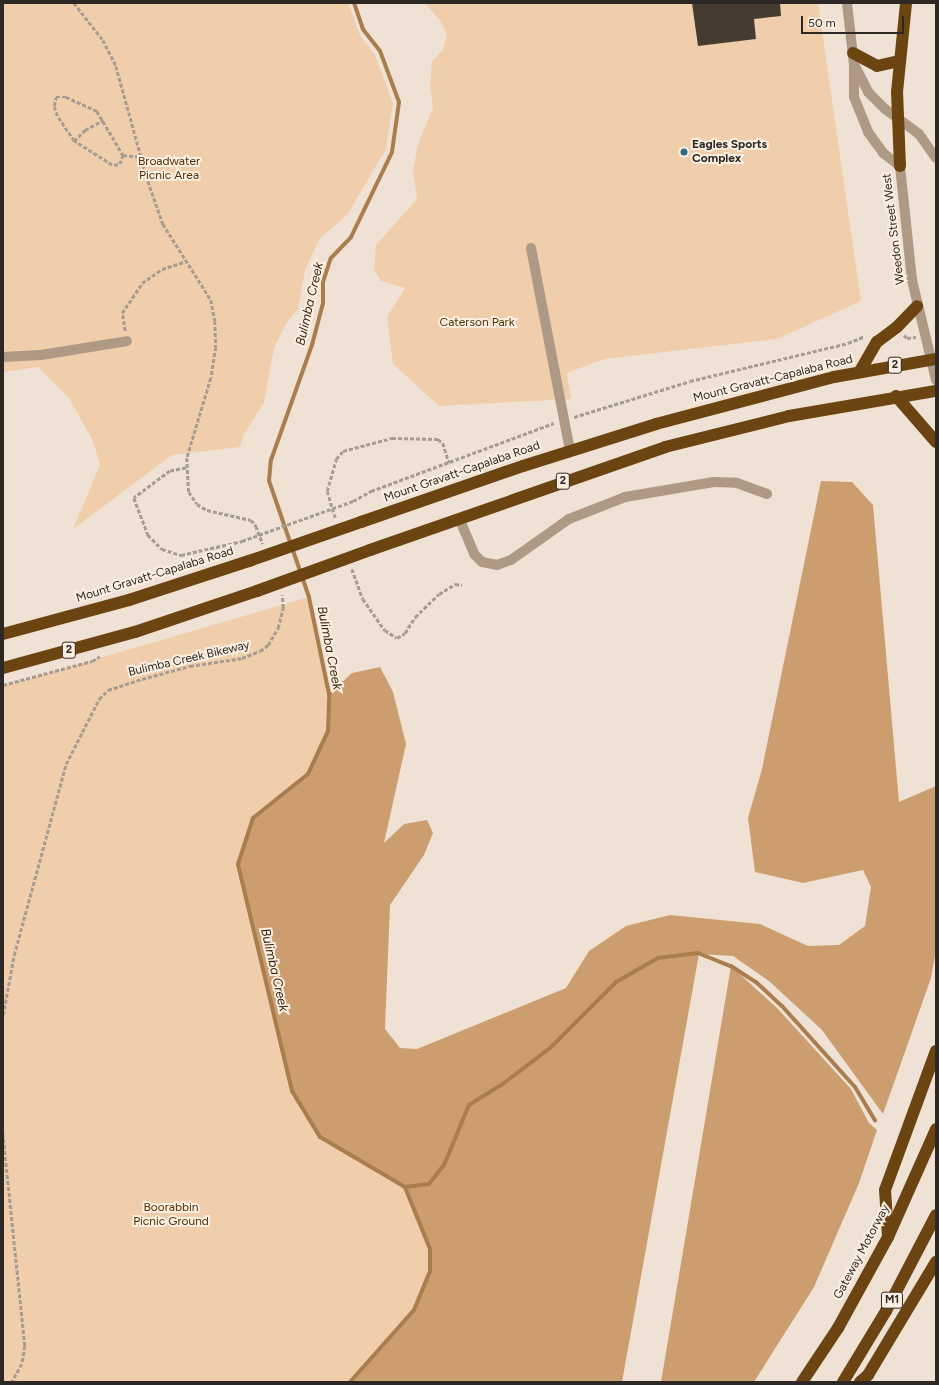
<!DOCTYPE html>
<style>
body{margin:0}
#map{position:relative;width:939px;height:1385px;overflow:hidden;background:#efe2d4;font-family:Figtree,sans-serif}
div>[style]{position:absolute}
.green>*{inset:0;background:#f0ceac}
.forest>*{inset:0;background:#cc9e6f}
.stream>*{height:4px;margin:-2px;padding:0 2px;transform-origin:2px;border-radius:2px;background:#a97d4e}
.building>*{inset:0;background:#463b31}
.path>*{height:2.5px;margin-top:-1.25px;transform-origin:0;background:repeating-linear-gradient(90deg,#a79c92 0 4px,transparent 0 6px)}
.minor>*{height:10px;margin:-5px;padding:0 5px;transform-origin:5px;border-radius:5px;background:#ae9985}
.highway>*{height:12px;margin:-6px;padding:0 6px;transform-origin:6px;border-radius:6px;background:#6c4412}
.path-bridge>*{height:2.5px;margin-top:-1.25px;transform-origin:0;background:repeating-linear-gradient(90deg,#a79c92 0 4px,transparent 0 6px)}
.highway-bridge>*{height:12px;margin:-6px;padding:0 6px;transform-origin:6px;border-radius:6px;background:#6c4412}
.dots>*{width:11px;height:11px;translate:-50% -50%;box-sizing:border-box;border:2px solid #fcefe1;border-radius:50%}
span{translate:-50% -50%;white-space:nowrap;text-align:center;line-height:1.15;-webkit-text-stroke:4px #fcefe1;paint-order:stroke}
.shield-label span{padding:1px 3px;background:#fcefe1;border:1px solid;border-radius:3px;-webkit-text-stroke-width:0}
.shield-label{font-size:11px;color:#2d2823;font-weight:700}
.poi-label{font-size:12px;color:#2d2823;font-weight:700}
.left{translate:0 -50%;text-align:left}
.park-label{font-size:12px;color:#50310a}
.street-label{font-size:12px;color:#2d2823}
.water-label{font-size:13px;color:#3a2610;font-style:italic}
.frame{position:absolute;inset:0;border:4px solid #2d2823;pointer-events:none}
.scale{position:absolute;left:801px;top:16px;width:103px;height:18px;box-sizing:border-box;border:2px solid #2d2823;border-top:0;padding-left:5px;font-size:12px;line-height:14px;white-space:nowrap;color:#2d2823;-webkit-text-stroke:3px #fcefe1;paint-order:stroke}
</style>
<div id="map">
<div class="green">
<i style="clip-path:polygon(3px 3px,348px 3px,360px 35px,375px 55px,393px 104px,386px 149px,347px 215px,320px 238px,305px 270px,298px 309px,287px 322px,274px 348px,264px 402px,243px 436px,240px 447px,172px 455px,73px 529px,100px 465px,93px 441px,69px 398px,38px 367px,3px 372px)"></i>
<i style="clip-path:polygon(424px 3px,818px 3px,861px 301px,777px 339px,604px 359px,567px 373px,571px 399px,439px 406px,393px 364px,387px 317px,405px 288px,381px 281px,374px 269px,376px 245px,417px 199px,413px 171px,418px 144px,433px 108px,430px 87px,432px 61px,443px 50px,447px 34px,439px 19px)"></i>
<i style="clip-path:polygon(309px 597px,329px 694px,328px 731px,308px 774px,253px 818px,238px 864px,266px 977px,320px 1137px,405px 1187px,430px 1249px,430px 1271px,414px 1310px,350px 1382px,3px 1382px,3px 686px)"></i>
</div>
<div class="forest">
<i style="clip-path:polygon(821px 481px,852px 482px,873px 505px,899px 802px,936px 786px,936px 950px,931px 978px,883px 1114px,822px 1030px,769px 981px,733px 956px,699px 954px,622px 1382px,350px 1382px,414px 1310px,430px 1271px,430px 1249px,405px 1187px,320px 1137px,292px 1091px,238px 864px,253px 818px,308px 774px,328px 731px,329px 694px,352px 673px,380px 667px,393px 692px,406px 744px,384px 843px,404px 824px,427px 820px,433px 833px,424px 855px,390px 905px,385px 1029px,400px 1048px,417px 1049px,566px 988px,589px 951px,626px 926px,670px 915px,760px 924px,808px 946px,839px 945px,865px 926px,871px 887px,863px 870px,803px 883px,755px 872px,748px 818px,762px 769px)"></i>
<i style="clip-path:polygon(731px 966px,778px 1009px,851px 1089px,869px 1123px,877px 1130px,859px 1183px,814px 1287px,754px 1382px,661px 1382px)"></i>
</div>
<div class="stream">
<i style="left:405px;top:1187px;width:24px;rotate:-7deg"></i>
<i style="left:429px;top:1184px;width:24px;rotate:-52deg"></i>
<i style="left:444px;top:1165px;width:65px;rotate:-67.4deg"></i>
<i style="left:469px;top:1105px;width:36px;rotate:-32deg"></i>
<i style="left:500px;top:1086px;width:63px;rotate:-37.2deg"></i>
<i style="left:550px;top:1048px;width:93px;rotate:-45deg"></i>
<i style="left:616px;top:982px;width:48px;rotate:-29.7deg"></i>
<i style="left:658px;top:958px;width:40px;rotate:-7.1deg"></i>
<i style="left:698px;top:953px;width:35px;rotate:22deg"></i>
<i style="left:731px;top:966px;width:30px;rotate:33deg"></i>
<i style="left:756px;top:982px;width:35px;rotate:43deg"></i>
<i style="left:782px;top:1006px;width:109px;rotate:48deg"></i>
<i style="left:855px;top:1087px;width:39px;rotate:59deg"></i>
<i style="left:350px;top:1382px;width:96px;rotate:-48.4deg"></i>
<i style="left:414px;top:1310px;width:42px;rotate:-67.7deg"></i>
<i style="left:430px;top:1271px;width:22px;rotate:-90deg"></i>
<i style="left:430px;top:1249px;width:67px;rotate:-112deg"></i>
<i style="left:405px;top:1187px;width:99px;rotate:-149.5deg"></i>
<i style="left:320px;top:1137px;width:54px;rotate:-121.3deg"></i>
<i style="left:292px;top:1091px;width:233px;rotate:-103.4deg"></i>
<i style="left:238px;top:864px;width:48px;rotate:-71.9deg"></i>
<i style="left:253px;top:818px;width:70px;rotate:-38.7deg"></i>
<i style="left:308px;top:774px;width:47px;rotate:-65.1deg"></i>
<i style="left:328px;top:731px;width:37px;rotate:-88deg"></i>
<i style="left:329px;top:694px;width:99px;rotate:-101.7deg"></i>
<i style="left:309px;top:597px;width:123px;rotate:-109deg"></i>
<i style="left:269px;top:481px;width:21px;rotate:-85deg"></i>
<i style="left:271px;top:460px;width:122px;rotate:-70.4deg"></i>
<i style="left:312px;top:345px;width:43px;rotate:-75.3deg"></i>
<i style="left:323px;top:303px;width:21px;rotate:-90deg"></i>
<i style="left:323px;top:282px;width:25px;rotate:-72deg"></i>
<i style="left:331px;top:258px;width:29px;rotate:-46deg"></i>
<i style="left:351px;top:237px;width:94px;rotate:-64.2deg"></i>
<i style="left:392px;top:152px;width:50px;rotate:-82deg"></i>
<i style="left:399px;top:102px;width:54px;rotate:-110.4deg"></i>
<i style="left:380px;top:51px;width:28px;rotate:-128deg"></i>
<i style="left:363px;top:29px;width:28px;rotate:-109deg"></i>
</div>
<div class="building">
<i style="clip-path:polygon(692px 3px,780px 3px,781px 16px,754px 19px,756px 39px,698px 46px)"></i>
</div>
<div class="path">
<i style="left:74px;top:3px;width:47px;rotate:51.9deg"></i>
<i style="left:103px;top:40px;width:29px;rotate:63deg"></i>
<i style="left:116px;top:66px;width:119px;rotate:74.5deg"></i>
<i style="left:148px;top:181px;width:46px;rotate:70.8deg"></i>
<i style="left:163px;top:224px;width:90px;rotate:57.7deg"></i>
<i style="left:211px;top:300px;width:21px;rotate:79deg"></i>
<i style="left:215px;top:321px;width:26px;rotate:88deg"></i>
<i style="left:216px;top:347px;width:31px;rotate:99deg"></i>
<i style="left:211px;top:378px;width:84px;rotate:106.7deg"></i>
<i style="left:187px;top:458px;width:34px;rotate:87deg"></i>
<i style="left:189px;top:492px;width:14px;rotate:56deg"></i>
<i style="left:197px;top:504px;width:12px;rotate:31deg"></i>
<i style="left:207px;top:510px;width:45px;rotate:12.8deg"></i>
<i style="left:251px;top:520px;width:8px;rotate:50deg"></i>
<i style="left:256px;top:526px;width:19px;rotate:69deg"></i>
<i style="left:56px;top:97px;width:10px"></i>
<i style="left:66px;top:97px;width:34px;rotate:24deg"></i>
<i style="left:97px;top:111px;width:51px;rotate:59.4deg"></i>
<i style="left:123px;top:155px;width:6px;rotate:99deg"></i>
<i style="left:122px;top:161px;width:6px;rotate:135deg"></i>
<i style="left:118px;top:165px;width:6px;rotate:180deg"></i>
<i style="left:112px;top:165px;width:45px;rotate:-147.7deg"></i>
<i style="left:74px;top:141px;width:30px;rotate:-124deg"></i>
<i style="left:57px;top:116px;width:10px;rotate:-107deg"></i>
<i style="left:54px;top:106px;width:9px;rotate:-77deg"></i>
<i style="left:74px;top:141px;width:16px;rotate:-45deg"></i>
<i style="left:85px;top:130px;width:21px;rotate:-29deg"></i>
<i style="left:123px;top:155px;width:19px;rotate:6deg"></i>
<i style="left:125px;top:331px;width:18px;rotate:-99deg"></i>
<i style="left:122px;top:313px;width:36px;rotate:-56deg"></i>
<i style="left:142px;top:283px;width:24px;rotate:-35deg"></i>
<i style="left:162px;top:269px;width:26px;rotate:-18deg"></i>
<i style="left:904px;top:335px;width:4px;rotate:45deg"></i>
<i style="left:907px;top:338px;width:9px;rotate:-6deg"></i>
<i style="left:574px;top:417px;width:121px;rotate:-17.2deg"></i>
<i style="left:690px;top:381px;width:163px;rotate:-13.5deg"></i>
<i style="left:848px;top:343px;width:18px;rotate:-22deg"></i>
<i style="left:186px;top:468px;width:16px;rotate:169deg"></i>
<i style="left:170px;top:471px;width:45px;rotate:143.1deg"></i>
<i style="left:134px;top:498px;width:40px;rotate:69deg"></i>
<i style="left:148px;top:535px;width:20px;rotate:45deg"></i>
<i style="left:162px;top:549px;width:20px;rotate:18deg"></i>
<i style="left:181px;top:555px;width:63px;rotate:-12.9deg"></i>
<i style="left:353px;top:501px;width:21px;rotate:-29deg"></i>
<i style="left:371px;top:491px;width:195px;rotate:-20.4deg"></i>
<i style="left:335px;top:518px;width:28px;rotate:-107deg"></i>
<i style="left:327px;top:491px;width:33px;rotate:-74deg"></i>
<i style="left:336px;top:459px;width:11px;rotate:-49deg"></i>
<i style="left:343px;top:451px;width:51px;rotate:-14.9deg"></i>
<i style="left:392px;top:438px;width:46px;rotate:1.2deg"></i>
<i style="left:438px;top:439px;width:6px;rotate:39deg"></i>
<i style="left:443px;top:443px;width:21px;rotate:73deg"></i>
<i style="left:352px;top:569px;width:32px;rotate:70deg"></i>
<i style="left:363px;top:599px;width:38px;rotate:55deg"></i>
<i style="left:385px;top:630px;width:14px;rotate:34deg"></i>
<i style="left:397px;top:638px;width:9px;rotate:-32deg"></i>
<i style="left:405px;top:633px;width:19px;rotate:-58deg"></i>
<i style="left:415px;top:617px;width:33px;rotate:-44deg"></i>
<i style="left:439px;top:594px;width:19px;rotate:-32deg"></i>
<i style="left:455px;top:584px;width:7px;rotate:8deg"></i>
<i style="left:3px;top:685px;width:92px;rotate:-15.1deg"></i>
<i style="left:92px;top:661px;width:9px;rotate:-32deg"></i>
<i style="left:3px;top:1015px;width:61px;rotate:-79.6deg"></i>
<i style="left:14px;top:955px;width:198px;rotate:-74.8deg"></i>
<i style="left:66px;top:764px;width:73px;rotate:-63.1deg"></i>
<i style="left:99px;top:699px;width:13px;rotate:-45deg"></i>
<i style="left:108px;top:690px;width:36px;rotate:-18deg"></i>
<i style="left:142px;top:679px;width:50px;rotate:-15.2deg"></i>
<i style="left:190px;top:666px;width:53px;rotate:-8.7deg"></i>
<i style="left:242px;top:658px;width:19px;rotate:-21deg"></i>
<i style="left:260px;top:651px;width:10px;rotate:-37deg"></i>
<i style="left:268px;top:645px;width:20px;rotate:-60deg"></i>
<i style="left:278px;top:628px;width:21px;rotate:-76deg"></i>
<i style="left:283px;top:608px;width:13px;rotate:-94deg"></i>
<i style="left:3px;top:1133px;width:214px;rotate:84.1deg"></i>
<i style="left:25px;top:1346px;width:18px;rotate:99deg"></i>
<i style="left:22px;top:1364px;width:21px;rotate:119deg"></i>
</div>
<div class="minor">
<i style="left:847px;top:3px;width:61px;rotate:83.5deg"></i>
<i style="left:854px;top:64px;width:33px;rotate:90deg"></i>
<i style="left:854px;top:97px;width:38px;rotate:68deg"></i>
<i style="left:868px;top:132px;width:26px;rotate:54deg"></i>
<i style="left:883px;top:153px;width:21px;rotate:37deg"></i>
<i style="left:900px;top:166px;width:115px;rotate:84deg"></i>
<i style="left:912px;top:280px;width:103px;rotate:76.5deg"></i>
<i style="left:854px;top:64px;width:31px;rotate:63deg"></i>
<i style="left:868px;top:92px;width:24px;rotate:45deg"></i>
<i style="left:885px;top:109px;width:42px;rotate:36.3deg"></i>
<i style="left:919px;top:134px;width:29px;rotate:55deg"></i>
<i style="left:531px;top:248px;width:206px;rotate:79.1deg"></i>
<i style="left:3px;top:357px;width:38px;rotate:-3deg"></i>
<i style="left:41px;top:355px;width:87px;rotate:-9.2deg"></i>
<i style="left:459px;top:518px;width:39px;rotate:67deg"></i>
<i style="left:474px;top:554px;width:11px;rotate:45deg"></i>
<i style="left:482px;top:562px;width:15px;rotate:11deg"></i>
<i style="left:497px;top:565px;width:15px;rotate:-20deg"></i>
<i style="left:511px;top:560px;width:71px;rotate:-35.3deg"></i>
<i style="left:569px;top:519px;width:60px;rotate:-21.4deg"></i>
<i style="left:625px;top:497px;width:90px;rotate:-9.6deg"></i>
<i style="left:714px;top:482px;width:23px;rotate:2deg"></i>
<i style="left:737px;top:483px;width:32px;rotate:20deg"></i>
</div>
<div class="highway">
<i style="left:853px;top:53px;width:27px;rotate:28deg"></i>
<i style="left:877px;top:66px;width:22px;rotate:-13deg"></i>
<i style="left:900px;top:166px;width:74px;rotate:-92.3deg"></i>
<i style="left:897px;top:92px;width:89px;rotate:-84.2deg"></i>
<i style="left:860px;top:371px;width:34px;rotate:-60deg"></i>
<i style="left:877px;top:342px;width:25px;rotate:-37deg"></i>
<i style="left:897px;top:327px;width:29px;rotate:-46deg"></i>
<i style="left:896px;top:396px;width:61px;rotate:49deg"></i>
<i style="left:361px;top:522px;width:171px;rotate:-19.1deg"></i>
<i style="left:523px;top:466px;width:139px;rotate:-17.5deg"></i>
<i style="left:656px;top:424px;width:184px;rotate:-14.8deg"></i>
<i style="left:834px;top:377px;width:104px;rotate:-10deg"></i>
<i style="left:370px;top:550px;width:312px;rotate:-19.2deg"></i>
<i style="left:665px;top:447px;width:128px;rotate:-14deg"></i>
<i style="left:789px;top:416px;width:149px;rotate:-9.7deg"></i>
<i style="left:3px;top:634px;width:131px;rotate:-15.1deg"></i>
<i style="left:129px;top:600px;width:126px;rotate:-18deg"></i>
<i style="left:3px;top:668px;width:137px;rotate:-15.3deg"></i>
<i style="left:135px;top:632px;width:129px;rotate:-18.6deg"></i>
<i style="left:888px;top:1236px;width:46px;rotate:-93.7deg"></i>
<i style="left:885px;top:1190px;width:148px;rotate:-69.9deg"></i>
<i style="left:802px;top:1382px;width:65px;rotate:-56.3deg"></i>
<i style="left:838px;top:1328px;width:104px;rotate:-61.2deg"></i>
<i style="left:888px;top:1237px;width:118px;rotate:-66deg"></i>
<i style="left:843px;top:1382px;width:83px;rotate:-58.8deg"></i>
<i style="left:886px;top:1311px;width:108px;rotate:-62.5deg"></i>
<i style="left:860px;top:1382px;width:11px;rotate:-41deg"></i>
<i style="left:868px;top:1375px;width:132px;rotate:-59deg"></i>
</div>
<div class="path-bridge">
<i style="left:242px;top:541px;width:118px;rotate:-19.8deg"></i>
</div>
<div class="highway-bridge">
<i style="left:249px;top:561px;width:119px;rotate:-19.2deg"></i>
<i style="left:257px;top:591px;width:120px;rotate:-19.9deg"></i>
</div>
<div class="dots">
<i style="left:684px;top:152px;background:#296d7e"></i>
</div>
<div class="shield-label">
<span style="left:895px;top:365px">2</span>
<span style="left:563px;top:481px">2</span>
<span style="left:69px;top:650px">2</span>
<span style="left:892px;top:1300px">M1</span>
</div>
<div class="poi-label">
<span class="left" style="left:692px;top:152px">Eagles Sports<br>Complex</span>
</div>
<div class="park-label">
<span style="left:169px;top:169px">Broadwater<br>Picnic Area</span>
<span style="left:477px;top:323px">Caterson Park</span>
<span style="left:171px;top:1215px">Boorabbin<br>Picnic Ground</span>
</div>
<div class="street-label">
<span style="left:894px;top:229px;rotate:-97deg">Weedon Street West</span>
<span style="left:773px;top:379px;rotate:-14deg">Mount Gravatt-Capalaba Road</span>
<span style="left:462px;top:472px;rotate:-19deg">Mount Gravatt-Capalaba Road</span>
<span style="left:155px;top:575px;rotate:-17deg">Mount Gravatt-Capalaba Road</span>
<span style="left:189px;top:659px;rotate:-13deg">Bulimba Creek Bikeway</span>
<span style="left:862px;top:1252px;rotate:-62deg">Gateway Motorway</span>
</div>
<div class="water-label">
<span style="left:310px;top:304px;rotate:-77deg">Bulimba Creek</span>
<span style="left:329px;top:648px;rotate:79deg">Bulimba Creek</span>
<span style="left:274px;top:970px;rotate:77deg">Bulimba Creek</span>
</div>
<div class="frame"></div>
<div class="scale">50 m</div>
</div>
